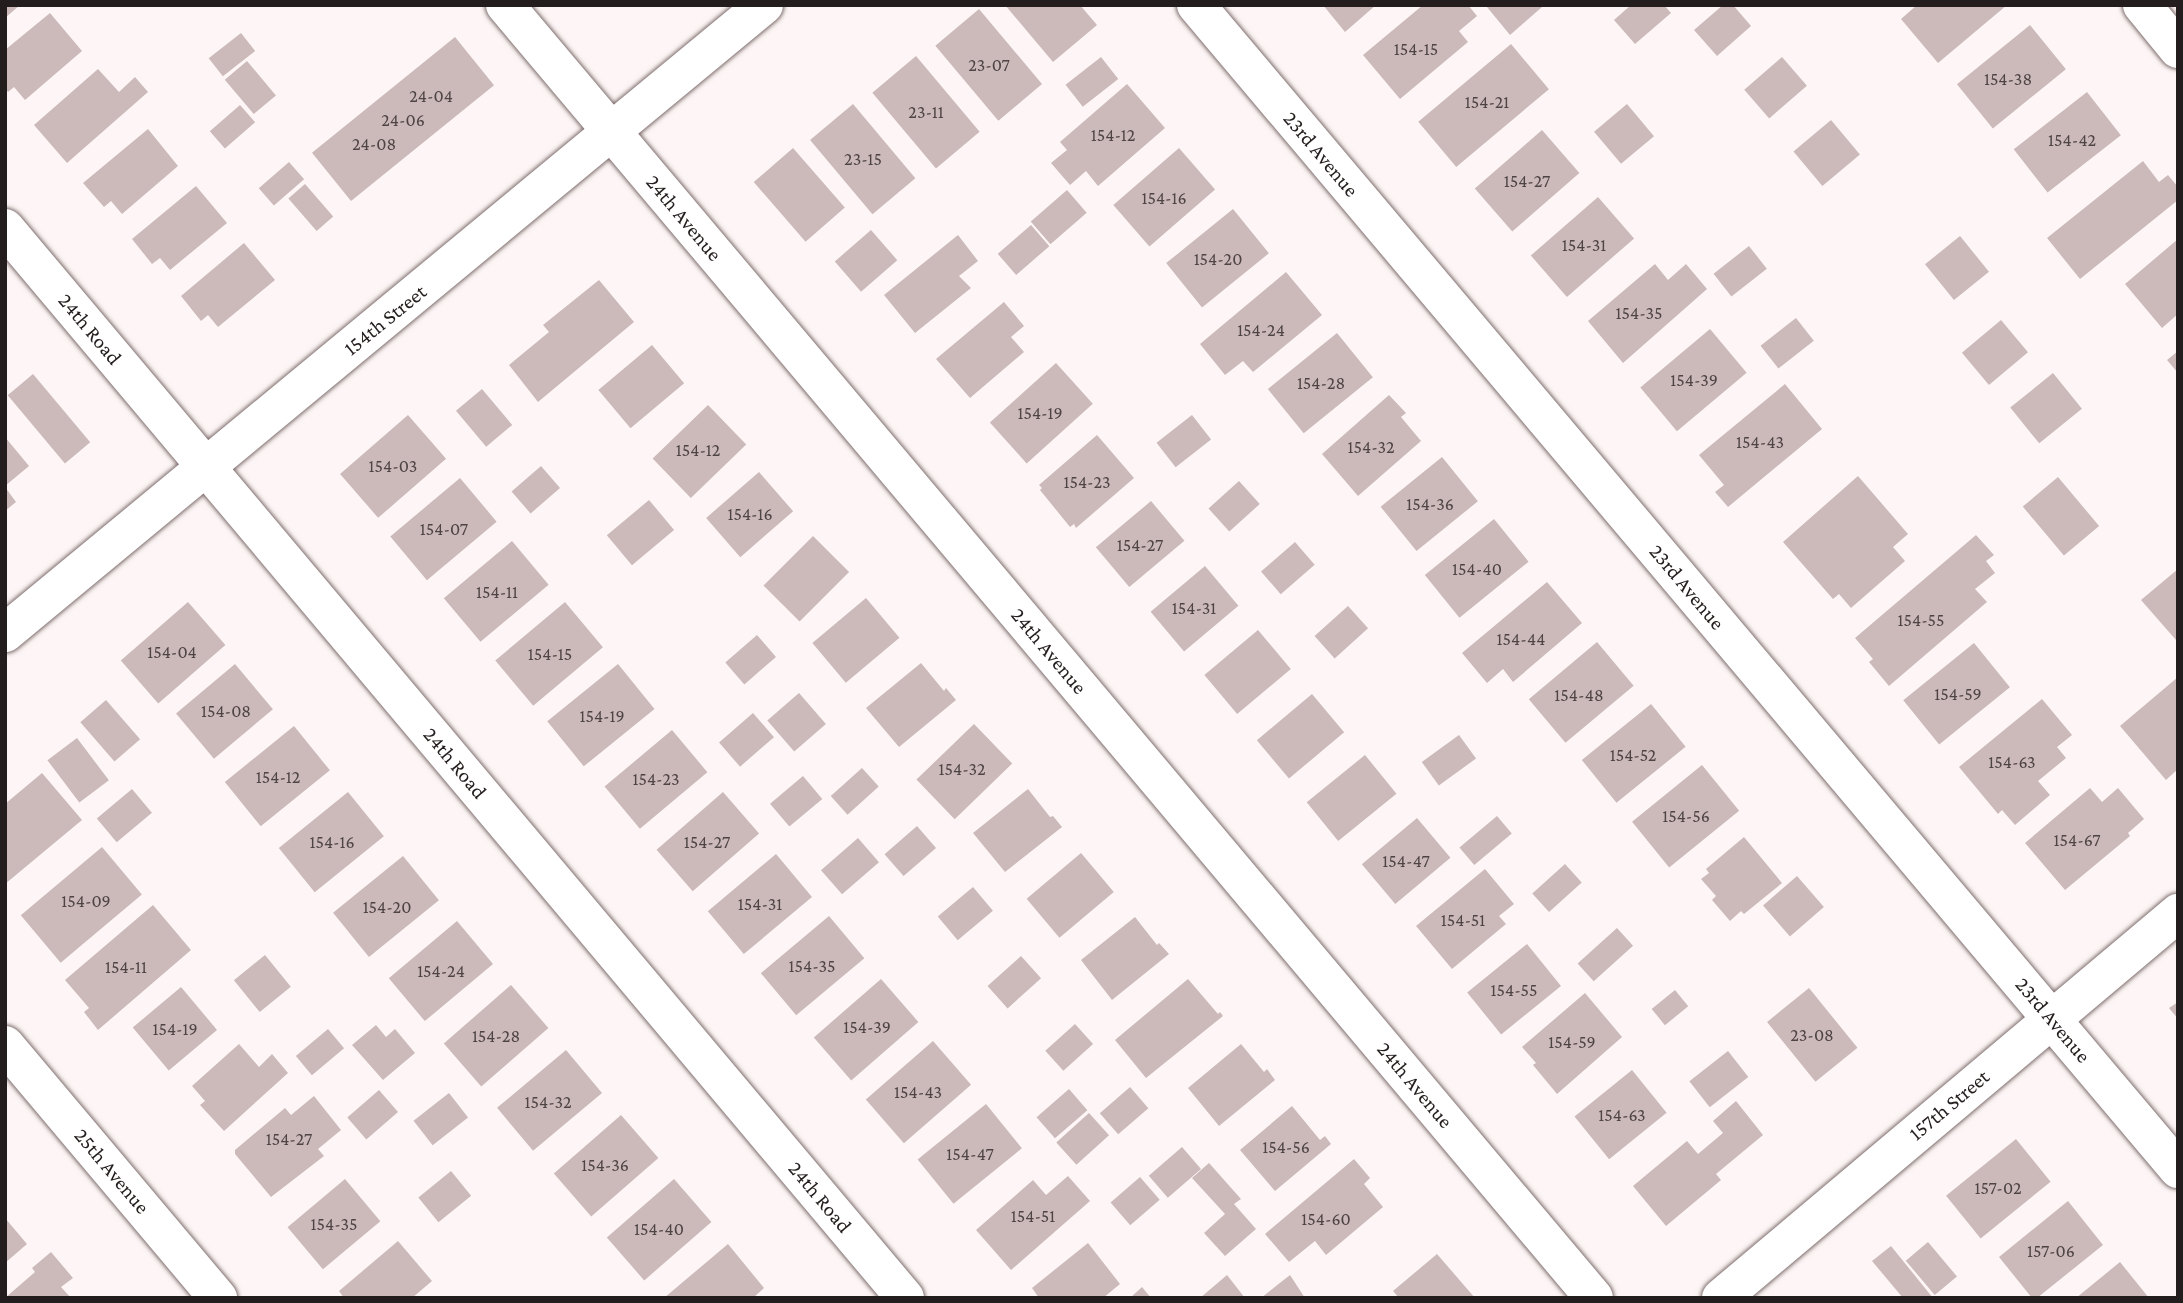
<!DOCTYPE html>
<style>
body{margin:0}
#map{position:relative;width:2183px;height:1303px;overflow:hidden;background:#fef6f6;font-family:"Crimson Pro",serif}
div>[style]{position:absolute}
.building>*{inset:0;background:#ccb9ba;transform-origin:0 0}
.roads{filter:drop-shadow(0 0 2px #7f6e6e) drop-shadow(0 0 2px #7f6e6e)}
.street>*{height:38px;margin:-19px;padding:0 19px;transform-origin:19px;border-radius:19px;background:#fff}
span{translate:-50% -50%;white-space:nowrap;text-align:center;line-height:1.15;-webkit-text-stroke:5px #fff;paint-order:stroke}
.number-label{font-size:18px;color:#4e4444}
.number-label span{-webkit-text-stroke-width:0}
.street-label{font-size:21px;color:#241d1d}
.frame{position:absolute;inset:0;border:7px solid #241d1d;pointer-events:none}
</style>
<div id="map">
<div class="building">
<i style="clip-path:polygon(5px 5px,20px 5px,5px 18px)"></i>
<i style="clip-path:polygon(1005px 5px,1080px 5px,1097px 25px,1053px 62px)"></i>
<i style="clip-path:polygon(1323px 5px,1376px 5px,1345px 32px)"></i>
<i style="clip-path:polygon(1423px 5px,1468px 5px,1477px 16px,1459px 31px,1468px 42px,1400px 99px,1363px 55px)"></i>
<i style="clip-path:polygon(1489px 5px,1541px 5px,1542px 7px,1510px 35px,1487px 7px)"></i>
<i style="clip-path:polygon(1631px 5px,1664px 5px,1671px 13px,1635px 44px,1614px 20px)"></i>
<i style="clip-path:polygon(1723px 5px,1733px 5px,1751px 26px,1717px 56px,1694px 30px)"></i>
<i style="clip-path:polygon(1917px 5px,2007px 5px,1938px 63px,1901px 19px)"></i>
<i style="left:979px;top:9px;width:98px;height:57px;rotate:50deg"></i>
<i style="clip-path:polygon(50px 13px,82px 51px,25px 100px,14px 87px,8px 92px,5px 88px,5px 50px)"></i>
<i style="left:2030px;top:25px;width:57px;height:94px;rotate:51deg"></i>
<i style="left:241px;top:33px;width:23px;height:41px;rotate:52deg"></i>
<i style="left:455px;top:37px;width:62px;height:184px;rotate:51deg"></i>
<i style="left:1511px;top:44px;width:59px;height:121px;rotate:50deg"></i>
<i style="left:916px;top:56px;width:99px;height:57px;rotate:50deg"></i>
<i style="left:1101px;top:57px;width:28px;height:45px;rotate:52deg"></i>
<i style="left:1782px;top:57px;width:38px;height:50px;rotate:49deg"></i>
<i style="left:247px;top:61px;width:45px;height:29px;rotate:50deg"></i>
<i style="clip-path:polygon(98px 69px,119px 92px,135px 77px,148px 92px,67px 163px,34px 125px)"></i>
<i style="clip-path:polygon(1127px 84px,1165px 128px,1098px 186px,1086px 171px,1070px 185px,1051px 163px,1067px 150px,1060px 142px)"></i>
<i style="left:2087px;top:92px;width:55px;height:93px;rotate:52deg"></i>
<i style="left:853px;top:104px;width:97px;height:56px;rotate:50deg"></i>
<i style="left:1627px;top:104px;width:42px;height:43px;rotate:50deg"></i>
<i style="left:240px;top:105px;width:23px;height:40px;rotate:49deg"></i>
<i style="left:1831px;top:120px;width:45px;height:49px;rotate:50deg"></i>
<i style="clip-path:polygon(148px 129px,178px 166px,122px 214px,111px 201px,104px 207px,83px 183px)"></i>
<i style="left:1542px;top:130px;width:57px;height:89px;rotate:49deg"></i>
<i style="left:793px;top:148px;width:79px;height:52px;rotate:49deg"></i>
<i style="left:1179px;top:148px;width:55px;height:87px;rotate:49deg"></i>
<i style="clip-path:polygon(2143px 161px,2159px 182px,2168px 175px,2178px 187px,2178px 200px,2080px 279px,2047px 238px)"></i>
<i style="left:289px;top:162px;width:23px;height:40px;rotate:49deg"></i>
<i style="left:305px;top:184px;width:43px;height:22px;rotate:49deg"></i>
<i style="clip-path:polygon(196px 186px,227px 223px,170px 270px,160px 258px,152px 264px,132px 239px)"></i>
<i style="left:1067px;top:190px;width:30px;height:48px;rotate:49deg"></i>
<i style="left:1598px;top:197px;width:55px;height:89px;rotate:49deg"></i>
<i style="left:1233px;top:209px;width:57px;height:86px;rotate:51deg"></i>
<i style="left:1031px;top:225px;width:28px;height:44px;rotate:49deg"></i>
<i style="left:871px;top:230px;width:40px;height:48px;rotate:49deg"></i>
<i style="clip-path:polygon(958px 235px,978px 261px,959px 276px,971px 288px,915px 333px,884px 295px)"></i>
<i style="left:1960px;top:236px;width:46px;height:45px;rotate:51deg"></i>
<i style="clip-path:polygon(2178px 239px,2178px 314px,2162px 328px,2125px 284px)"></i>
<i style="clip-path:polygon(244px 243px,275px 280px,218px 327px,208px 315px,201px 321px,181px 296px)"></i>
<i style="left:1749px;top:246px;width:29px;height:45px;rotate:52deg"></i>
<i style="clip-path:polygon(1655px 264px,1668px 280px,1686px 264px,1707px 289px,1623px 363px,1588px 321px)"></i>
<i style="clip-path:polygon(1286px 272px,1322px 315px,1253px 372px,1243px 361px,1225px 375px,1200px 344px)"></i>
<i style="clip-path:polygon(599px 280px,634px 322px,538px 402px,509px 365px,549px 332px,543px 325px)"></i>
<i style="clip-path:polygon(1004px 302px,1024px 326px,1011px 337px,1024px 352px,970px 398px,936px 359px)"></i>
<i style="left:1796px;top:318px;width:29px;height:45px;rotate:52deg"></i>
<i style="left:2001px;top:320px;width:42px;height:51px;rotate:50deg"></i>
<i style="left:1710px;top:329px;width:57px;height:91px;rotate:50deg"></i>
<i style="left:1337px;top:333px;width:57px;height:89px;rotate:51deg"></i>
<i style="left:652px;top:345px;width:50px;height:70px;rotate:50deg"></i>
<i style="clip-path:polygon(2178px 351px,2178px 373px,2167px 360px)"></i>
<i style="left:1056px;top:363px;width:55px;height:89px;rotate:48deg"></i>
<i style="left:2053px;top:373px;width:46px;height:55px;rotate:51deg"></i>
<i style="left:33px;top:374px;width:89px;height:33px;rotate:50deg"></i>
<i style="clip-path:polygon(1785px 384px,1822px 429px,1728px 507px,1715px 492px,1724px 485px,1699px 455px)"></i>
<i style="left:482px;top:389px;width:47px;height:34px;rotate:50deg"></i>
<i style="clip-path:polygon(1389px 395px,1406px 413px,1401px 417px,1421px 441px,1358px 496px,1322px 454px)"></i>
<i style="left:708px;top:405px;width:55px;height:77px;rotate:46deg"></i>
<i style="left:408px;top:415px;width:58px;height:90px;rotate:49deg"></i>
<i style="left:1192px;top:415px;width:31px;height:45px;rotate:52deg"></i>
<i style="clip-path:polygon(1097px 435px,1134px 478px,1076px 528px,1074px 524px,1070px 527px,1040px 490px,1042px 488px,1039px 485px)"></i>
<i style="clip-path:polygon(5px 437px,29px 466px,5px 486px)"></i>
<i style="left:1442px;top:457px;width:57px;height:79px;rotate:51deg"></i>
<i style="left:541px;top:466px;width:29px;height:39px;rotate:49deg"></i>
<i style="left:759px;top:472px;width:52px;height:70px;rotate:49deg"></i>
<i style="clip-path:polygon(1858px 476px,1908px 534px,1893px 547px,1905px 561px,1851px 608px,1839px 594px,1833px 599px,1783px 542px)"></i>
<i style="left:2058px;top:477px;width:64px;height:46px;rotate:50deg"></i>
<i style="left:460px;top:478px;width:57px;height:91px;rotate:50deg"></i>
<i style="left:1239px;top:481px;width:31px;height:41px;rotate:48deg"></i>
<i style="clip-path:polygon(5px 487px,16px 502px,5px 511px)"></i>
<i style="left:649px;top:500px;width:39px;height:55px;rotate:50deg"></i>
<i style="left:1151px;top:501px;width:52px;height:72px;rotate:50deg"></i>
<i style="left:1494px;top:519px;width:55px;height:89px;rotate:51deg"></i>
<i style="clip-path:polygon(1976px 535px,1994px 555px,1986px 561px,1995px 573px,1975px 589px,1987px 602px,1889px 686px,1869px 662px,1873px 659px,1855px 638px)"></i>
<i style="left:813px;top:536px;width:51px;height:70px;rotate:45deg"></i>
<i style="left:512px;top:541px;width:57px;height:89px;rotate:50deg"></i>
<i style="left:1295px;top:542px;width:30px;height:45px;rotate:49deg"></i>
<i style="left:1205px;top:566px;width:52px;height:71px;rotate:50deg"></i>
<i style="clip-path:polygon(2178px 569px,2178px 639px,2176px 640px,2141px 600px)"></i>
<i style="clip-path:polygon(1547px 582px,1582px 623px,1513px 682px,1503px 669px,1487px 683px,1462px 653px)"></i>
<i style="left:866px;top:598px;width:52px;height:70px;rotate:50deg"></i>
<i style="left:188px;top:602px;width:57px;height:89px;rotate:49deg"></i>
<i style="left:565px;top:602px;width:59px;height:91px;rotate:50deg"></i>
<i style="left:1348px;top:606px;width:30px;height:45px;rotate:48deg"></i>
<i style="left:1258px;top:630px;width:51px;height:70px;rotate:50deg"></i>
<i style="left:757px;top:635px;width:29px;height:42px;rotate:49deg"></i>
<i style="left:1597px;top:642px;width:57px;height:89px;rotate:50deg"></i>
<i style="left:1974px;top:643px;width:57px;height:91px;rotate:51deg"></i>
<i style="clip-path:polygon(921px 663px,944px 691px,946px 688px,956px 700px,899px 747px,866px 708px)"></i>
<i style="left:235px;top:664px;width:59px;height:77px;rotate:50deg"></i>
<i style="left:618px;top:664px;width:58px;height:91px;rotate:51deg"></i>
<i style="clip-path:polygon(2178px 677px,2178px 769px,2166px 780px,2120px 726px)"></i>
<i style="left:799px;top:693px;width:41px;height:42px;rotate:49deg"></i>
<i style="left:1312px;top:694px;width:50px;height:72px;rotate:50deg"></i>
<i style="clip-path:polygon(2042px 699px,2072px 735px,2057px 747px,2066px 758px,2038px 781px,2050px 795px,2015px 825px,2002px 810px,1998px 814px,1959px 767px)"></i>
<i style="left:106px;top:700px;width:52px;height:34px;rotate:49deg"></i>
<i style="left:1651px;top:704px;width:55px;height:89px;rotate:51deg"></i>
<i style="left:753px;top:713px;width:32px;height:45px;rotate:49deg"></i>
<i style="left:974px;top:724px;width:55px;height:80px;rotate:46deg"></i>
<i style="left:294px;top:726px;width:57px;height:89px;rotate:51deg"></i>
<i style="left:672px;top:730px;width:55px;height:88px;rotate:50deg"></i>
<i style="left:1459px;top:735px;width:29px;height:46px;rotate:54deg"></i>
<i style="left:77px;top:738px;width:53px;height:37px;rotate:53deg"></i>
<i style="left:1365px;top:755px;width:50px;height:75px;rotate:51deg"></i>
<i style="left:1702px;top:765px;width:59px;height:90px;rotate:51deg"></i>
<i style="left:862px;top:768px;width:25px;height:42px;rotate:48deg"></i>
<i style="clip-path:polygon(42px 773px,82px 820px,5px 884px,5px 804px)"></i>
<i style="left:803px;top:776px;width:30px;height:43px;rotate:50deg"></i>
<i style="clip-path:polygon(2090px 788px,2102px 802px,2118px 788px,2144px 819px,2128px 833px,2130px 836px,2065px 890px,2025px 843px)"></i>
<i style="left:132px;top:789px;width:31px;height:46px;rotate:50deg"></i>
<i style="clip-path:polygon(1028px 789px,1050px 817px,1053px 816px,1062px 827px,1005px 872px,973px 833px)"></i>
<i style="left:348px;top:792px;width:57px;height:89px;rotate:51deg"></i>
<i style="left:723px;top:792px;width:55px;height:88px;rotate:49deg"></i>
<i style="left:1497px;top:816px;width:23px;height:49px;rotate:50deg"></i>
<i style="left:1417px;top:818px;width:52px;height:72px;rotate:50deg"></i>
<i style="left:917px;top:826px;width:29px;height:43px;rotate:49deg"></i>
<i style="clip-path:polygon(1744px 837px,1782px 883px,1744px 914px,1741px 911px,1730px 921px,1712px 900px,1716px 896px,1701px 879px,1709px 873px,1706px 869px)"></i>
<i style="left:858px;top:838px;width:32px;height:49px;rotate:49deg"></i>
<i style="left:102px;top:847px;width:62px;height:106px;rotate:50deg"></i>
<i style="left:1081px;top:853px;width:51px;height:71px;rotate:50deg"></i>
<i style="left:776px;top:854px;width:56px;height:89px;rotate:50deg"></i>
<i style="left:403px;top:856px;width:57px;height:90px;rotate:51deg"></i>
<i style="left:1565px;top:864px;width:25px;height:44px;rotate:48deg"></i>
<i style="clip-path:polygon(1485px 869px,1514px 904px,1499px 916px,1506px 924px,1452px 969px,1416px 926px)"></i>
<i style="left:1797px;top:876px;width:41px;height:45px;rotate:49deg"></i>
<i style="left:973px;top:887px;width:31px;height:46px;rotate:50deg"></i>
<i style="clip-path:polygon(153px 905px,191px 950px,98px 1030px,84px 1012px,89px 1008px,65px 980px)"></i>
<i style="left:829px;top:916px;width:55px;height:89px;rotate:50deg"></i>
<i style="clip-path:polygon(1135px 917px,1157px 945px,1159px 943px,1169px 954px,1112px 1000px,1081px 960px)"></i>
<i style="left:457px;top:921px;width:56px;height:89px;rotate:50deg"></i>
<i style="left:1617px;top:928px;width:24px;height:53px;rotate:48deg"></i>
<i style="left:1527px;top:944px;width:54px;height:77px;rotate:51deg"></i>
<i style="left:265px;top:955px;width:41px;height:40px;rotate:51deg"></i>
<i style="left:1021px;top:956px;width:30px;height:45px;rotate:48deg"></i>
<i style="left:881px;top:979px;width:57px;height:89px;rotate:49deg"></i>
<i style="clip-path:polygon(1188px 979px,1218px 1014px,1220px 1012px,1223px 1016px,1146px 1078px,1115px 1040px)"></i>
<i style="left:511px;top:985px;width:57px;height:89px;rotate:49deg"></i>
<i style="left:181px;top:987px;width:56px;height:63px;rotate:50deg"></i>
<i style="left:1809px;top:988px;width:77px;height:54px;rotate:51deg"></i>
<i style="left:1675px;top:990px;width:21px;height:30px;rotate:51deg"></i>
<i style="clip-path:polygon(1585px 993px,1622px 1037px,1557px 1094px,1533px 1065px,1536px 1063px,1522px 1047px)"></i>
<i style="clip-path:polygon(2178px 1002px,2178px 1019px,2169px 1008px)"></i>
<i style="left:1075px;top:1024px;width:27px;height:40px;rotate:48deg"></i>
<i style="clip-path:polygon(376px 1025px,386px 1037px,395px 1029px,415px 1053px,383px 1080px,352px 1045px)"></i>
<i style="left:328px;top:1029px;width:25px;height:42px;rotate:50deg"></i>
<i style="left:933px;top:1041px;width:58px;height:89px;rotate:49deg"></i>
<i style="clip-path:polygon(239px 1044px,259px 1067px,272px 1054px,288px 1073px,224px 1131px,200px 1105px,205px 1101px,192px 1086px)"></i>
<i style="clip-path:polygon(1241px 1044px,1264px 1072px,1267px 1069px,1275px 1080px,1219px 1126px,1188px 1088px)"></i>
<i style="left:566px;top:1050px;width:56px;height:90px;rotate:50deg"></i>
<i style="left:1728px;top:1051px;width:33px;height:49px;rotate:52deg"></i>
<i style="left:1632px;top:1070px;width:55px;height:74px;rotate:51deg"></i>
<i style="left:1130px;top:1087px;width:28px;height:40px;rotate:49deg"></i>
<i style="left:1069px;top:1089px;width:28px;height:43px;rotate:49deg"></i>
<i style="left:379px;top:1090px;width:29px;height:42px;rotate:49deg"></i>
<i style="left:449px;top:1093px;width:31px;height:45px;rotate:52deg"></i>
<i style="clip-path:polygon(314px 1096px,341px 1130px,318px 1149px,324px 1156px,271px 1197px,235px 1154px,235px 1150px,285px 1108px,291px 1115px)"></i>
<i style="clip-path:polygon(1736px 1101px,1763px 1135px,1716px 1174px,1721px 1180px,1666px 1226px,1633px 1186px,1687px 1141px,1698px 1154px,1723px 1133px,1713px 1121px)"></i>
<i style="left:986px;top:1104px;width:57px;height:88px;rotate:51deg"></i>
<i style="clip-path:polygon(1292px 1106px,1320px 1140px,1325px 1136px,1331px 1144px,1275px 1191px,1240px 1150px)"></i>
<i style="left:1089px;top:1113px;width:30px;height:44px;rotate:48deg"></i>
<i style="left:621px;top:1115px;width:57px;height:89px;rotate:49deg"></i>
<i style="left:2016px;top:1139px;width:55px;height:90px;rotate:51deg"></i>
<i style="left:1182px;top:1147px;width:29px;height:44px;rotate:49deg"></i>
<i style="clip-path:polygon(1354px 1159px,1370px 1178px,1364px 1184px,1383px 1207px,1326px 1255px,1315px 1241px,1289px 1262px,1265px 1234px)"></i>
<i style="clip-path:polygon(1209px 1163px,1241px 1199px,1234px 1204px,1256px 1229px,1225px 1256px,1204px 1233px,1225px 1214px,1192px 1178px)"></i>
<i style="left:451px;top:1171px;width:32px;height:42px;rotate:51deg"></i>
<i style="clip-path:polygon(1068px 1176px,1090px 1201px,1011px 1270px,976px 1230px,1033px 1180px,1046px 1195px)"></i>
<i style="left:1140px;top:1177px;width:30px;height:39px;rotate:49deg"></i>
<i style="left:345px;top:1179px;width:55px;height:75px;rotate:50deg"></i>
<i style="left:674px;top:1179px;width:57px;height:89px;rotate:49deg"></i>
<i style="clip-path:polygon(2068px 1201px,2103px 1245px,2037px 1298px,2032px 1298px,1999px 1257px)"></i>
<i style="clip-path:polygon(5px 1218px,27px 1244px,5px 1263px)"></i>
<i style="clip-path:polygon(398px 1241px,432px 1281px,412px 1298px,344px 1298px,339px 1291px)"></i>
<i style="left:1928px;top:1242px;width:45px;height:29px;rotate:50deg"></i>
<i style="clip-path:polygon(1088px 1243px,1120px 1284px,1103px 1298px,1039px 1298px,1032px 1288px)"></i>
<i style="clip-path:polygon(728px 1244px,764px 1288px,753px 1298px,664px 1298px)"></i>
<i style="clip-path:polygon(1891px 1246px,1933px 1298px,1903px 1298px,1872px 1261px)"></i>
<i style="clip-path:polygon(51px 1252px,73px 1278px,61px 1287px,71px 1298px,5px 1298px,35px 1272px,32px 1268px)"></i>
<i style="clip-path:polygon(1437px 1254px,1475px 1298px,1399px 1298px,1393px 1291px)"></i>
<i style="clip-path:polygon(2120px 1262px,2149px 1298px,2076px 1298px)"></i>
<i style="clip-path:polygon(1227px 1275px,1245px 1298px,1200px 1298px)"></i>
<i style="clip-path:polygon(1290px 1275px,1305px 1298px,1261px 1298px)"></i>
<i style="clip-path:polygon(1142px 1287px,1151px 1298px,1130px 1298px)"></i>
</div>
<div class="roads">
<div class="street">
<i style="left:505px;top:5px;width:1690px;rotate:49.89deg"></i>
<i style="left:1196px;top:5px;width:1523px;rotate:49.85deg"></i>
<i style="left:2142px;top:5px;width:57px;rotate:50.7deg"></i>
<i style="left:5px;top:228px;width:1398px;rotate:49.93deg"></i>
<i style="left:5px;top:633px;width:985px;rotate:-39.6deg"></i>
<i style="left:5px;top:1045px;width:331px;rotate:49.9deg"></i>
<i style="left:1721px;top:1298px;width:598px;rotate:-40.11deg"></i>
</div>
</div>
<div class="number-label">
<span style="left:1416px;top:49px">154-15</span>
<span style="left:989px;top:65px">23-07</span>
<span style="left:2008px;top:79px">154-38</span>
<span style="left:431px;top:96px">24-04</span>
<span style="left:1487px;top:102px">154-21</span>
<span style="left:926px;top:112px">23-11</span>
<span style="left:403px;top:120px">24-06</span>
<span style="left:1113px;top:135px">154-12</span>
<span style="left:2072px;top:140px">154-42</span>
<span style="left:374px;top:144px">24-08</span>
<span style="left:863px;top:159px">23-15</span>
<span style="left:1527px;top:181px">154-27</span>
<span style="left:1164px;top:198px">154-16</span>
<span style="left:1584px;top:245px">154-31</span>
<span style="left:1218px;top:259px">154-20</span>
<span style="left:1639px;top:313px">154-35</span>
<span style="left:1261px;top:330px">154-24</span>
<span style="left:1694px;top:380px">154-39</span>
<span style="left:1321px;top:383px">154-28</span>
<span style="left:1040px;top:413px">154-19</span>
<span style="left:1760px;top:442px">154-43</span>
<span style="left:1371px;top:447px">154-32</span>
<span style="left:698px;top:450px">154-12</span>
<span style="left:393px;top:466px">154-03</span>
<span style="left:1087px;top:482px">154-23</span>
<span style="left:1430px;top:504px">154-36</span>
<span style="left:750px;top:514px">154-16</span>
<span style="left:444px;top:529px">154-07</span>
<span style="left:1140px;top:545px">154-27</span>
<span style="left:1477px;top:569px">154-40</span>
<span style="left:497px;top:592px">154-11</span>
<span style="left:1194px;top:608px">154-31</span>
<span style="left:1921px;top:620px">154-55</span>
<span style="left:1521px;top:639px">154-44</span>
<span style="left:172px;top:652px">154-04</span>
<span style="left:550px;top:654px">154-15</span>
<span style="left:1958px;top:694px">154-59</span>
<span style="left:1579px;top:695px">154-48</span>
<span style="left:226px;top:711px">154-08</span>
<span style="left:602px;top:716px">154-19</span>
<span style="left:1633px;top:755px">154-52</span>
<span style="left:2012px;top:762px">154-63</span>
<span style="left:962px;top:769px">154-32</span>
<span style="left:278px;top:777px">154-12</span>
<span style="left:656px;top:779px">154-23</span>
<span style="left:1686px;top:816px">154-56</span>
<span style="left:2077px;top:840px">154-67</span>
<span style="left:332px;top:842px">154-16</span>
<span style="left:707px;top:842px">154-27</span>
<span style="left:1406px;top:861px">154-47</span>
<span style="left:86px;top:901px">154-09</span>
<span style="left:760px;top:904px">154-31</span>
<span style="left:387px;top:907px">154-20</span>
<span style="left:1463px;top:920px">154-51</span>
<span style="left:812px;top:966px">154-35</span>
<span style="left:126px;top:967px">154-11</span>
<span style="left:441px;top:971px">154-24</span>
<span style="left:1514px;top:990px">154-55</span>
<span style="left:867px;top:1027px">154-39</span>
<span style="left:175px;top:1029px">154-19</span>
<span style="left:1812px;top:1035px">23-08</span>
<span style="left:496px;top:1036px">154-28</span>
<span style="left:1572px;top:1042px">154-59</span>
<span style="left:918px;top:1092px">154-43</span>
<span style="left:548px;top:1102px">154-32</span>
<span style="left:1622px;top:1115px">154-63</span>
<span style="left:289px;top:1139px">154-27</span>
<span style="left:1286px;top:1147px">154-56</span>
<span style="left:970px;top:1154px">154-47</span>
<span style="left:605px;top:1165px">154-36</span>
<span style="left:1998px;top:1188px">157-02</span>
<span style="left:1033px;top:1216px">154-51</span>
<span style="left:1326px;top:1219px">154-60</span>
<span style="left:334px;top:1224px">154-35</span>
<span style="left:659px;top:1229px">154-40</span>
<span style="left:2051px;top:1251px">157-06</span>
</div>
<div class="street-label">
<span style="left:1321px;top:154px;rotate:50deg">23rd Avenue</span>
<span style="left:684px;top:218px;rotate:50deg">24th Avenue</span>
<span style="left:385px;top:320px;rotate:-39deg">154th Street</span>
<span style="left:90px;top:329px;rotate:50deg">24th Road</span>
<span style="left:1687px;top:587px;rotate:50deg">23rd Avenue</span>
<span style="left:1049px;top:651px;rotate:50deg">24th Avenue</span>
<span style="left:455px;top:763px;rotate:50deg">24th Road</span>
<span style="left:2053px;top:1020px;rotate:50deg">23rd Avenue</span>
<span style="left:1415px;top:1085px;rotate:50deg">24th Avenue</span>
<span style="left:1949px;top:1105px;rotate:-40deg">157th Street</span>
<span style="left:112px;top:1171px;rotate:50deg">25th Avenue</span>
<span style="left:820px;top:1197px;rotate:50deg">24th Road</span>
</div>
<div class="frame"></div>
</div>
